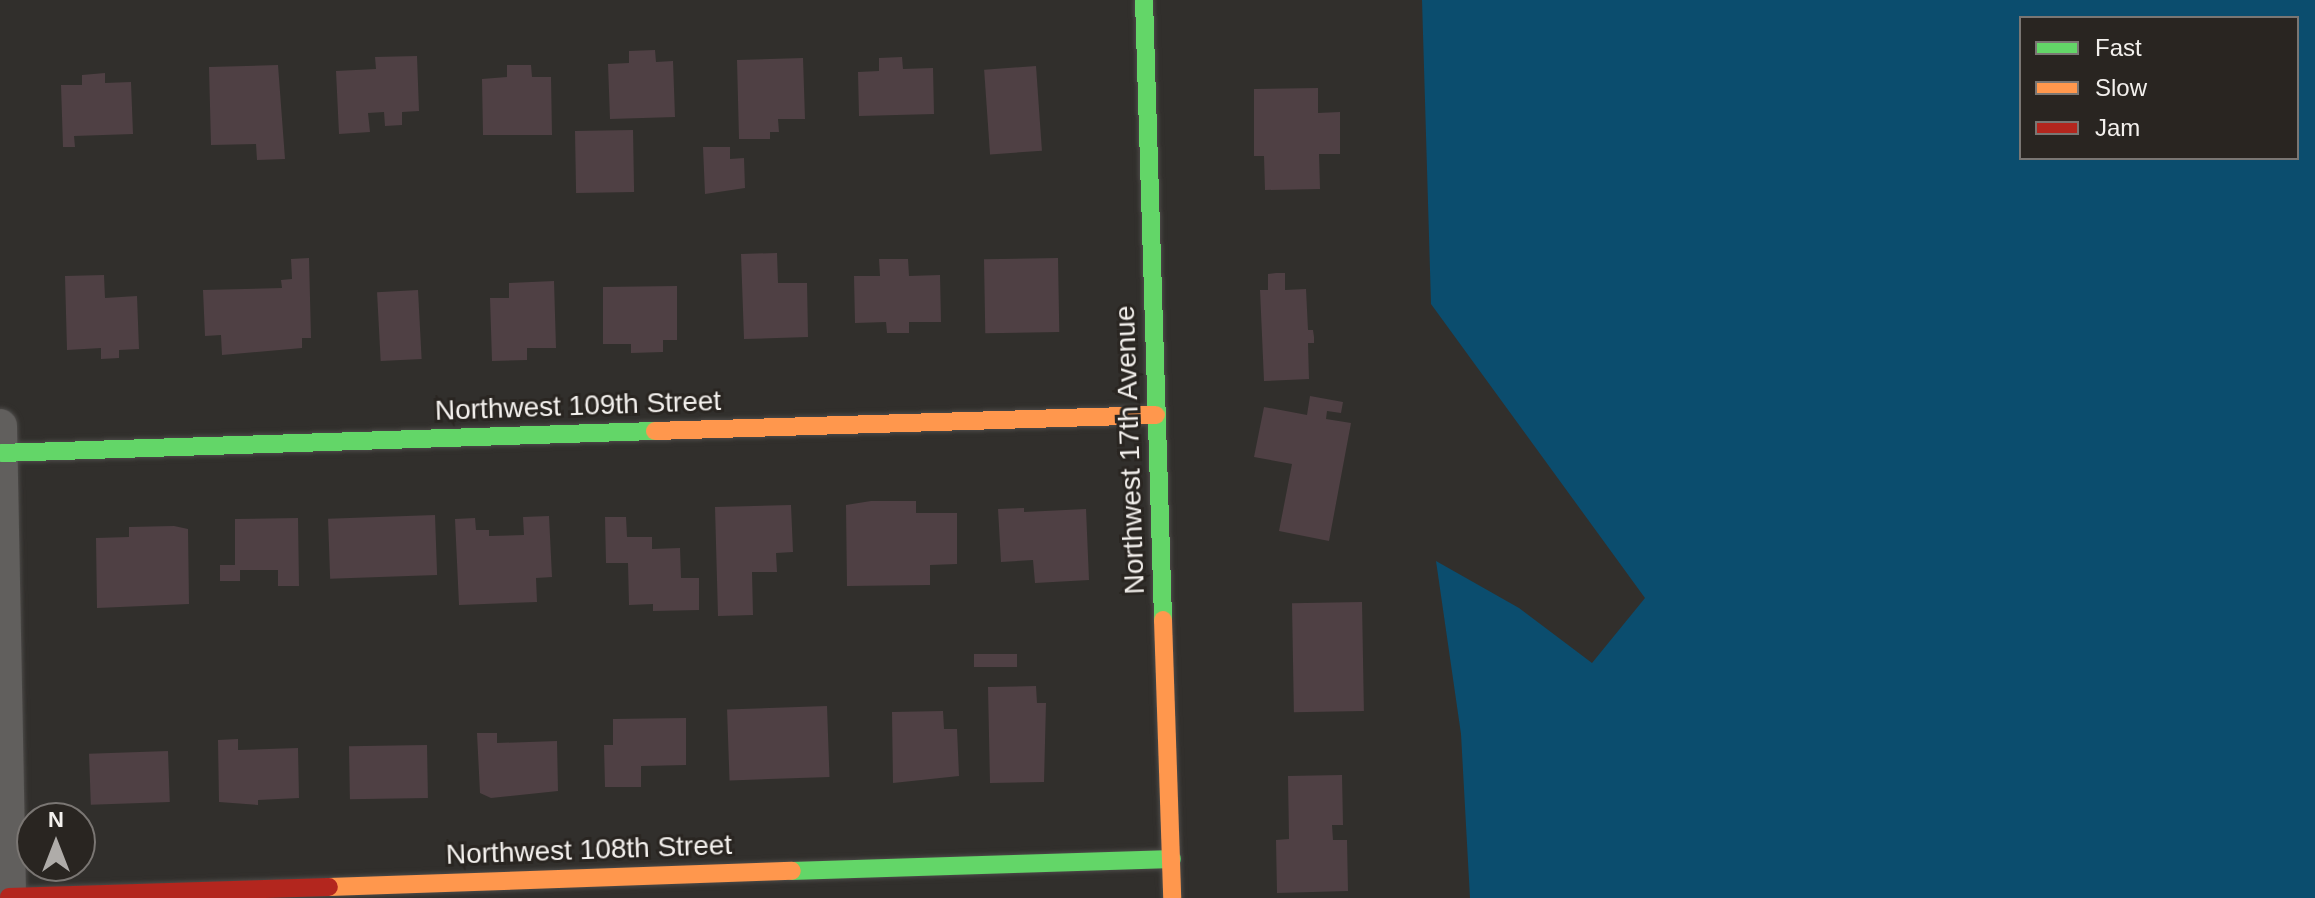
<!DOCTYPE html>
<style>
body{margin:0}
#map{position:relative;width:2315px;height:898px;overflow:hidden;background:#312f2c;font-family:Helvetica,sans-serif}
div>[style]{position:absolute}
.water>*{inset:0;background:#0b4d6e}
.building>*{inset:0;background:#4f4044;transform-origin:0 0}
.roads{filter:drop-shadow(0 0 2px #4d4b49) drop-shadow(0 0 2px #4d4b49)}
.street>*{height:34px;margin:-17px;padding:0 17px;transform-origin:17px;border-radius:17px;background:#615f5d}
.fast>*{height:18px;margin:-9px;padding:0 9px;transform-origin:9px;border-radius:9px;background:#63d668}
.slow>*{height:18px;margin:-9px;padding:0 9px;transform-origin:9px;border-radius:9px;background:#ff974d}
.jam>*{height:18px;margin:-9px;padding:0 9px;transform-origin:9px;border-radius:9px;background:#b3261e}
span{translate:-50% -50%;white-space:nowrap;text-align:center;line-height:1.15;-webkit-text-stroke:6px #292521;paint-order:stroke}
.street-label{font-size:28px;color:#f3f0ed}
.legend{position:absolute;left:2019px;top:16px;width:280px;height:144px;box-sizing:border-box;background:#292521;border:2px solid #7a7673;margin:0;padding:10px 14px;list-style:none;font-size:24px;color:#f3f0ed}
.legend li{display:flex;align-items:center;gap:16px;height:40px}
.legend b{width:40px;border:2px solid #7a7673}
.north{position:absolute;left:16px;top:802px;width:80px;height:80px;box-sizing:border-box;background:#292521;border:2px solid #7a7673;border-radius:50%;rotate:0deg;font-size:22px;font-weight:700;line-height:32px;text-align:center;color:#f3f0ed}
.north::after{content:'';display:block;margin:auto;width:28px;height:36px;background:#afaca9;clip-path:polygon(50% 0,100% 100%,50% 72%,0 100%)}
</style>
<div id="map">
<div class="water">
<i style="clip-path:polygon(evenodd,1422px 0,2315px 0,2315px 898px,1470px 898px,1461px 734px,1436px 561px,1519px 608px,1592px 663px,1645px 598px,1431px 304px,1422px 0,2021px 18px,2297px 18px,2297px 158px,2021px 158px,2021px 18px)"></i>
</div>
<div class="building">
<i style="clip-path:polygon(655px 50px,656px 62px,673px 61px,675px 117px,610px 119px,608px 64px,629px 63px,629px 51px)"></i>
<i style="clip-path:polygon(417px 56px,419px 111px,402px 112px,402px 125px,385px 126px,384px 112px,368px 113px,370px 132px,339px 134px,336px 71px,376px 69px,375px 57px)"></i>
<i style="clip-path:polygon(902px 57px,903px 69px,933px 68px,934px 114px,859px 116px,858px 72px,879px 71px,879px 58px)"></i>
<i style="clip-path:polygon(803px 58px,805px 119px,778px 119px,779px 132px,770px 132px,770px 139px,739px 139px,737px 60px)"></i>
<i style="clip-path:polygon(278px 65px,285px 159px,257px 160px,256px 144px,211px 145px,209px 67px)"></i>
<i style="clip-path:polygon(507px 65px,531px 65px,532px 77px,551px 77px,552px 135px,483px 135px,482px 79px,507px 77px)"></i>
<i style="left:1036px;top:66px;width:85px;height:52px;rotate:86deg"></i>
<i style="clip-path:polygon(105px 73px,105px 83px,131px 82px,133px 134px,74px 136px,75px 147px,63px 147px,61px 85px,82px 85px,82px 75px)"></i>
<i style="clip-path:polygon(1318px 88px,1318px 113px,1340px 112px,1340px 154px,1319px 154px,1320px 189px,1265px 190px,1264px 156px,1254px 156px,1254px 89px)"></i>
<i style="left:633px;top:130px;width:62px;height:58px;rotate:89deg"></i>
<i style="clip-path:polygon(703px 147px,730px 147px,730px 159px,744px 158px,745px 188px,705px 194px)"></i>
<i style="clip-path:polygon(777px 253px,778px 283px,807px 283px,808px 337px,744px 339px,741px 254px)"></i>
<i style="clip-path:polygon(309px 258px,311px 338px,302px 338px,302px 348px,222px 355px,221px 335px,205px 336px,203px 290px,282px 288px,281px 280px,292px 279px,291px 259px)"></i>
<i style="left:1058px;top:258px;width:74px;height:74px;rotate:89deg"></i>
<i style="clip-path:polygon(879px 259px,908px 259px,909px 276px,940px 275px,941px 322px,909px 322px,909px 333px,887px 333px,886px 322px,855px 323px,854px 276px,880px 276px)"></i>
<i style="clip-path:polygon(1276px 273px,1285px 273px,1285px 290px,1306px 289px,1308px 330px,1313px 330px,1314px 337px,1314px 343px,1308px 343px,1309px 379px,1264px 381px,1260px 290px,1268px 290px,1268px 274px)"></i>
<i style="clip-path:polygon(104px 275px,105px 298px,137px 296px,139px 349px,119px 350px,119px 358px,101px 359px,101px 348px,67px 350px,65px 276px)"></i>
<i style="clip-path:polygon(554px 281px,556px 348px,527px 348px,527px 360px,492px 361px,490px 298px,509px 298px,509px 283px)"></i>
<i style="clip-path:polygon(677px 286px,677px 340px,663px 340px,663px 352px,631px 353px,631px 344px,603px 344px,603px 287px)"></i>
<i style="left:418px;top:290px;width:69px;height:41px;rotate:87deg"></i>
<i style="clip-path:polygon(1310px 396px,1343px 402px,1341px 413px,1327px 411px,1326px 419px,1351px 423px,1329px 541px,1279px 531px,1292px 464px,1254px 457px,1264px 407px,1307px 415px)"></i>
<i style="clip-path:polygon(871px 501px,916px 501px,916px 513px,957px 513px,957px 564px,930px 565px,930px 585px,847px 586px,846px 505px)"></i>
<i style="clip-path:polygon(791px 505px,793px 552px,776px 553px,777px 572px,752px 572px,753px 615px,718px 616px,715px 507px)"></i>
<i style="clip-path:polygon(1024px 508px,1024px 512px,1086px 509px,1089px 580px,1035px 583px,1033px 560px,1001px 562px,998px 509px)"></i>
<i style="left:435px;top:515px;width:60px;height:107px;rotate:88deg"></i>
<i style="clip-path:polygon(549px 516px,552px 577px,536px 578px,537px 602px,459px 605px,455px 519px,475px 518px,476px 530px,489px 530px,489px 536px,524px 535px,523px 517px)"></i>
<i style="clip-path:polygon(605px 517px,626px 517px,627px 537px,652px 537px,652px 549px,680px 548px,681px 578px,699px 578px,699px 610px,653px 611px,653px 604px,629px 605px,628px 563px,606px 563px)"></i>
<i style="clip-path:polygon(298px 518px,299px 586px,278px 586px,278px 570px,240px 570px,240px 581px,220px 581px,220px 565px,235px 565px,235px 519px)"></i>
<i style="clip-path:polygon(174px 526px,188px 529px,189px 604px,97px 608px,96px 538px,129px 537px,129px 527px)"></i>
<i style="left:1362px;top:602px;width:109px;height:70px;rotate:89deg"></i>
<i style="left:974px;top:654px;width:43px;height:13px"></i>
<i style="clip-path:polygon(1036px 686px,1037px 703px,1046px 703px,1044px 782px,990px 783px,988px 687px)"></i>
<i style="left:827px;top:706px;width:71px;height:100px;rotate:88deg"></i>
<i style="clip-path:polygon(943px 711px,944px 729px,957px 729px,959px 776px,893px 783px,892px 712px)"></i>
<i style="clip-path:polygon(686px 718px,686px 765px,641px 766px,641px 787px,605px 787px,604px 745px,613px 745px,613px 719px)"></i>
<i style="clip-path:polygon(477px 733px,497px 733px,497px 743px,557px 741px,558px 791px,491px 798px,480px 793px)"></i>
<i style="clip-path:polygon(238px 739px,238px 750px,298px 748px,299px 798px,258px 800px,258px 805px,219px 802px,218px 740px)"></i>
<i style="left:427px;top:745px;width:53px;height:78px;rotate:89deg"></i>
<i style="left:168px;top:751px;width:51px;height:79px;rotate:88deg"></i>
<i style="clip-path:polygon(1342px 775px,1343px 825px,1332px 825px,1333px 840px,1347px 840px,1348px 891px,1277px 893px,1276px 840px,1289px 839px,1288px 776px)"></i>
</div>
<div class="roads">
<div class="street">
<i style="left:0;top:426px;width:472px;rotate:88.9deg"></i>
</div>
<div class="fast">
<i style="left:1144px;top:0;width:620px;rotate:88.24deg"></i>
<i style="left:1px;top:453px;width:654px;rotate:-1.93deg"></i>
<i style="left:792px;top:871px;width:380px;rotate:-1.8deg"></i>
</div>
<div class="slow">
<i style="left:655px;top:431px;width:501px;rotate:-1.83deg"></i>
<i style="left:1163px;top:620px;width:278px;rotate:88.1deg"></i>
<i style="left:329px;top:887px;width:463px;rotate:-2deg"></i>
</div>
<div class="jam">
<i style="left:9px;top:897px;width:320px;rotate:-1.8deg"></i>
</div>
</div>
<div class="street-label">
<span style="left:578px;top:406px;rotate:-2deg">Northwest 109th Street</span>
<span style="left:1130px;top:450px;rotate:-92deg">Northwest 17th Avenue</span>
<span style="left:589px;top:850px;rotate:-2deg">Northwest 108th Street</span>
</div>
<ul class="legend">
<li><b style="height:10px;background:#63d668"></b>Fast</li>
<li><b style="height:10px;background:#ff974d"></b>Slow</li>
<li><b style="height:10px;background:#b3261e"></b>Jam</li>
</ul>
<div class="north">N</div>
</div>
